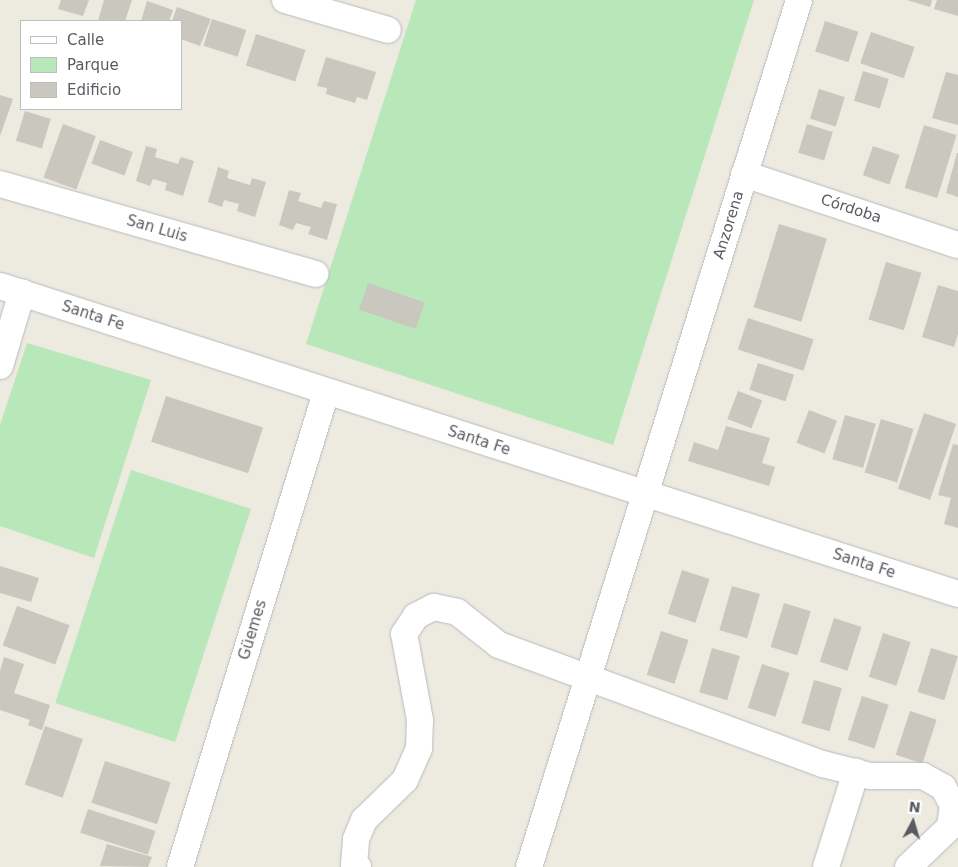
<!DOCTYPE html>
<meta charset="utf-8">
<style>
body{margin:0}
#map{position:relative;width:958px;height:867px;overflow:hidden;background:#edeadf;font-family:"DejaVu Sans",sans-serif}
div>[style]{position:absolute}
.green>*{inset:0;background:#b8e7ba;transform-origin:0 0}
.building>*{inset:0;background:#cac7be;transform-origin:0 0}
.roads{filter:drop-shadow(0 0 1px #b7bac0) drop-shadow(0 0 1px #b7bac0)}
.minor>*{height:26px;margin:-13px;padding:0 13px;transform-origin:13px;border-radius:13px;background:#fff}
span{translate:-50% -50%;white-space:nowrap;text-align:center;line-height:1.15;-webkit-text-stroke:5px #fff;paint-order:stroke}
.street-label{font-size:15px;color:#585c62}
.legend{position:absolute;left:20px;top:20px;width:162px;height:90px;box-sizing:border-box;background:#fff;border:1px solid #bcbec0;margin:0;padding:6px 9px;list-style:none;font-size:15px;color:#585c62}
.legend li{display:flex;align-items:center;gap:10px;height:25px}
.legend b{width:25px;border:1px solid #bcbec0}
.north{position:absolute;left:888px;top:797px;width:50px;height:50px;-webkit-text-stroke:4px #fff;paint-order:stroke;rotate:6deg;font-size:14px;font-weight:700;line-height:20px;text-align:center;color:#585c62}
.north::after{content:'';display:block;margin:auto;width:18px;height:22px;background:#585c62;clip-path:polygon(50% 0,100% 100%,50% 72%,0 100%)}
</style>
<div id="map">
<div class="green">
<i style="clip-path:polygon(416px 0,754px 0,613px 445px,306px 344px)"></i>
<i style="clip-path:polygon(27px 343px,151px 380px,94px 558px,0 526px,0 425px)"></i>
<i style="left:131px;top:470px;width:126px;height:245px;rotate:18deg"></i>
</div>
<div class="building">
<i style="clip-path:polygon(61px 0,89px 0,83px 16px,58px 9px)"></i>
<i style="clip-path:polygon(104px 0,132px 0,125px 21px,98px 21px)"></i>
<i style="clip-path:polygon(907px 0,932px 0,930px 7px)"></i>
<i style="clip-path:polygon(937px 0,958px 0,958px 16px,934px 9px)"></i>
<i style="clip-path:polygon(147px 1px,173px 10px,169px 21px,141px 21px)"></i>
<i style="clip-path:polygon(177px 7px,211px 19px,200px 46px,181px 39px,181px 21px,172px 21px)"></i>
<i style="left:212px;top:19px;width:36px;height:28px;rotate:18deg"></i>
<i style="left:825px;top:21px;width:35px;height:32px;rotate:18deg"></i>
<i style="left:871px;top:32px;width:46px;height:33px;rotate:19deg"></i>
<i style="left:256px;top:34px;width:52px;height:33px;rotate:18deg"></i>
<i style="clip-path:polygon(326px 57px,376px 72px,367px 100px,357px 97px,355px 103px,326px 94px,327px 88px,317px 86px)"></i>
<i style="left:863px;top:71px;width:27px;height:31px;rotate:17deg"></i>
<i style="clip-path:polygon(946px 72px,958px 75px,958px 125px,932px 118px)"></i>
<i style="left:819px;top:89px;width:27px;height:31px;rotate:17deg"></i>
<i style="clip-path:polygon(0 95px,13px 99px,0 136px)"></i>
<i style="left:25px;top:111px;width:27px;height:31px;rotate:17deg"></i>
<i style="left:63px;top:124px;width:35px;height:57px;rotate:20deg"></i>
<i style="left:807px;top:124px;width:27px;height:30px;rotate:17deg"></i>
<i style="left:924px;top:125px;width:34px;height:66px;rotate:17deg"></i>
<i style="left:100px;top:140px;width:35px;height:25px;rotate:20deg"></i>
<i style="clip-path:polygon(146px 146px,157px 149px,155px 157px,178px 164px,181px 157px,194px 161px,183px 196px,165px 190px,167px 183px,153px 179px,150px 186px,136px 181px)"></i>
<i style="left:873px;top:146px;width:28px;height:31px;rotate:19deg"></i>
<i style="clip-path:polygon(957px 153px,958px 153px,958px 197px,946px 193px)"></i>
<i style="clip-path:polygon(218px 167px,229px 171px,227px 178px,250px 185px,252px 178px,266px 182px,255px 217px,237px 211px,239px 204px,224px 200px,222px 207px,208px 202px)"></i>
<i style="clip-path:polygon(289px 190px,301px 193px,298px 201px,321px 208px,324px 201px,337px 204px,327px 240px,308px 234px,311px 227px,296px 223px,293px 230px,279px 225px)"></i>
<i style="left:779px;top:224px;width:50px;height:87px;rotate:17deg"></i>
<i style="left:886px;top:262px;width:37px;height:60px;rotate:17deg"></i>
<i style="left:368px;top:283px;width:60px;height:28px;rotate:19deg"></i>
<i style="clip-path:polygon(938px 285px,958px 291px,958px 334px,954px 347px,922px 337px)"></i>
<i style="left:748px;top:318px;width:69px;height:33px;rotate:18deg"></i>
<i style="left:758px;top:363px;width:38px;height:28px;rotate:18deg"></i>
<i style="left:738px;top:391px;width:26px;height:30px;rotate:21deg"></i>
<i style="left:166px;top:396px;width:102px;height:48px;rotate:18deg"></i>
<i style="left:809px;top:410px;width:30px;height:35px;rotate:21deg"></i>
<i style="left:924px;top:413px;width:34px;height:80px;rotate:19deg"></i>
<i style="left:845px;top:415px;width:32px;height:46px;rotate:16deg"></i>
<i style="left:881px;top:419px;width:34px;height:56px;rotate:17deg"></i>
<i style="clip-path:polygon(726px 426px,770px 438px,762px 463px,775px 467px,769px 486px,688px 461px,694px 442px,718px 450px)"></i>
<i style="clip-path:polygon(953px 444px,958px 445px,958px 528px,944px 524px,951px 498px,938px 495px)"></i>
<i style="clip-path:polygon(0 566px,39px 578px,31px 602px,0 593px)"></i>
<i style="left:682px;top:570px;width:29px;height:46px;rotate:18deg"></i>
<i style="left:732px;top:586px;width:29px;height:46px;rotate:16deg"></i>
<i style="left:784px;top:603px;width:28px;height:46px;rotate:17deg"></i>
<i style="left:17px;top:606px;width:56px;height:42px;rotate:20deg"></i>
<i style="left:834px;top:618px;width:29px;height:46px;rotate:18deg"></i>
<i style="left:661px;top:631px;width:29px;height:46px;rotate:18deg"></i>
<i style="left:883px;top:633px;width:29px;height:46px;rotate:18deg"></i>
<i style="left:712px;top:648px;width:29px;height:46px;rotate:16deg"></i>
<i style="left:931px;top:648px;width:28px;height:46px;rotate:17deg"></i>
<i style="clip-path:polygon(4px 657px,24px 664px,14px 693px,50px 705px,42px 730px,28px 725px,30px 720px,0 710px,0 671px)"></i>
<i style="left:762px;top:664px;width:29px;height:46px;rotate:18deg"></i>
<i style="left:814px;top:680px;width:29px;height:45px;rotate:16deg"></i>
<i style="left:862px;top:696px;width:28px;height:46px;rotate:18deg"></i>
<i style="left:910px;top:711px;width:28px;height:46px;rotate:18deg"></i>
<i style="left:45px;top:726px;width:40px;height:62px;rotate:19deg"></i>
<i style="left:105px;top:761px;width:69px;height:44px;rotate:18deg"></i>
<i style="left:88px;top:809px;width:71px;height:25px;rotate:18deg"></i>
<i style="clip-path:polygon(107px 844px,152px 857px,148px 867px,100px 866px)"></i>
</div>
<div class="roads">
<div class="minor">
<i style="left:285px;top:0;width:107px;rotate:16.2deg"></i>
<i style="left:744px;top:174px;width:225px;rotate:18.4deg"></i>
<i style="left:0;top:184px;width:328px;rotate:15.9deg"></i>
<i style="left:0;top:286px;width:1006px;rotate:17.82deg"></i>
<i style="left:0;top:366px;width:77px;rotate:-73.4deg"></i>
<i style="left:180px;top:867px;width:497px;rotate:-72.9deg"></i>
<i style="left:358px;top:867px;width:5px;rotate:-143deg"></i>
<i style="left:354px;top:864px;width:25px;rotate:-85deg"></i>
<i style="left:356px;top:839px;width:21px;rotate:-67deg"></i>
<i style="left:364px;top:820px;width:57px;rotate:-44.3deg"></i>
<i style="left:405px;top:780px;width:35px;rotate:-66deg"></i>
<i style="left:419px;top:748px;width:28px;rotate:-88deg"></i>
<i style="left:420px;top:720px;width:87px;rotate:-100.5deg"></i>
<i style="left:404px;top:634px;width:22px;rotate:-56deg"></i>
<i style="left:416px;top:616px;width:20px;rotate:-27deg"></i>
<i style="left:434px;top:607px;width:24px;rotate:12deg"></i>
<i style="left:457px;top:612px;width:53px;rotate:38.2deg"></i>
<i style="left:499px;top:645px;width:345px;rotate:20.2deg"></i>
<i style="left:823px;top:764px;width:49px;rotate:14.3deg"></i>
<i style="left:870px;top:776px;width:53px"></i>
<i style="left:923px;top:776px;width:23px;rotate:29deg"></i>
<i style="left:943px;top:787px;width:21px;rotate:61deg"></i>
<i style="left:953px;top:805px;width:22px;rotate:98deg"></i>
<i style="left:950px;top:827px;width:58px;rotate:136.4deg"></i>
<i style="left:529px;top:867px;width:908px;rotate:-72.7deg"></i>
<i style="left:826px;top:867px;width:100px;rotate:-72.5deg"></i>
</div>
</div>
<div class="street-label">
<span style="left:851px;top:209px;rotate:18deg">Córdoba</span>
<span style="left:729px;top:225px;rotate:-73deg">Anzorena</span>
<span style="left:157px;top:229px;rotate:16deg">San Luis</span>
<span style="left:93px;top:316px;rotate:18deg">Santa Fe</span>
<span style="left:479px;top:441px;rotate:18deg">Santa Fe</span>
<span style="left:864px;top:564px;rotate:18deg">Santa Fe</span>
<span style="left:253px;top:630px;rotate:-73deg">Güemes</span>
</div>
<ul class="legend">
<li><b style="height:6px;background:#fff"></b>Calle</li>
<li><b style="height:14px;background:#b8e7ba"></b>Parque</li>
<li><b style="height:14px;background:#cac7be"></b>Edificio</li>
</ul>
<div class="north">N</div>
</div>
